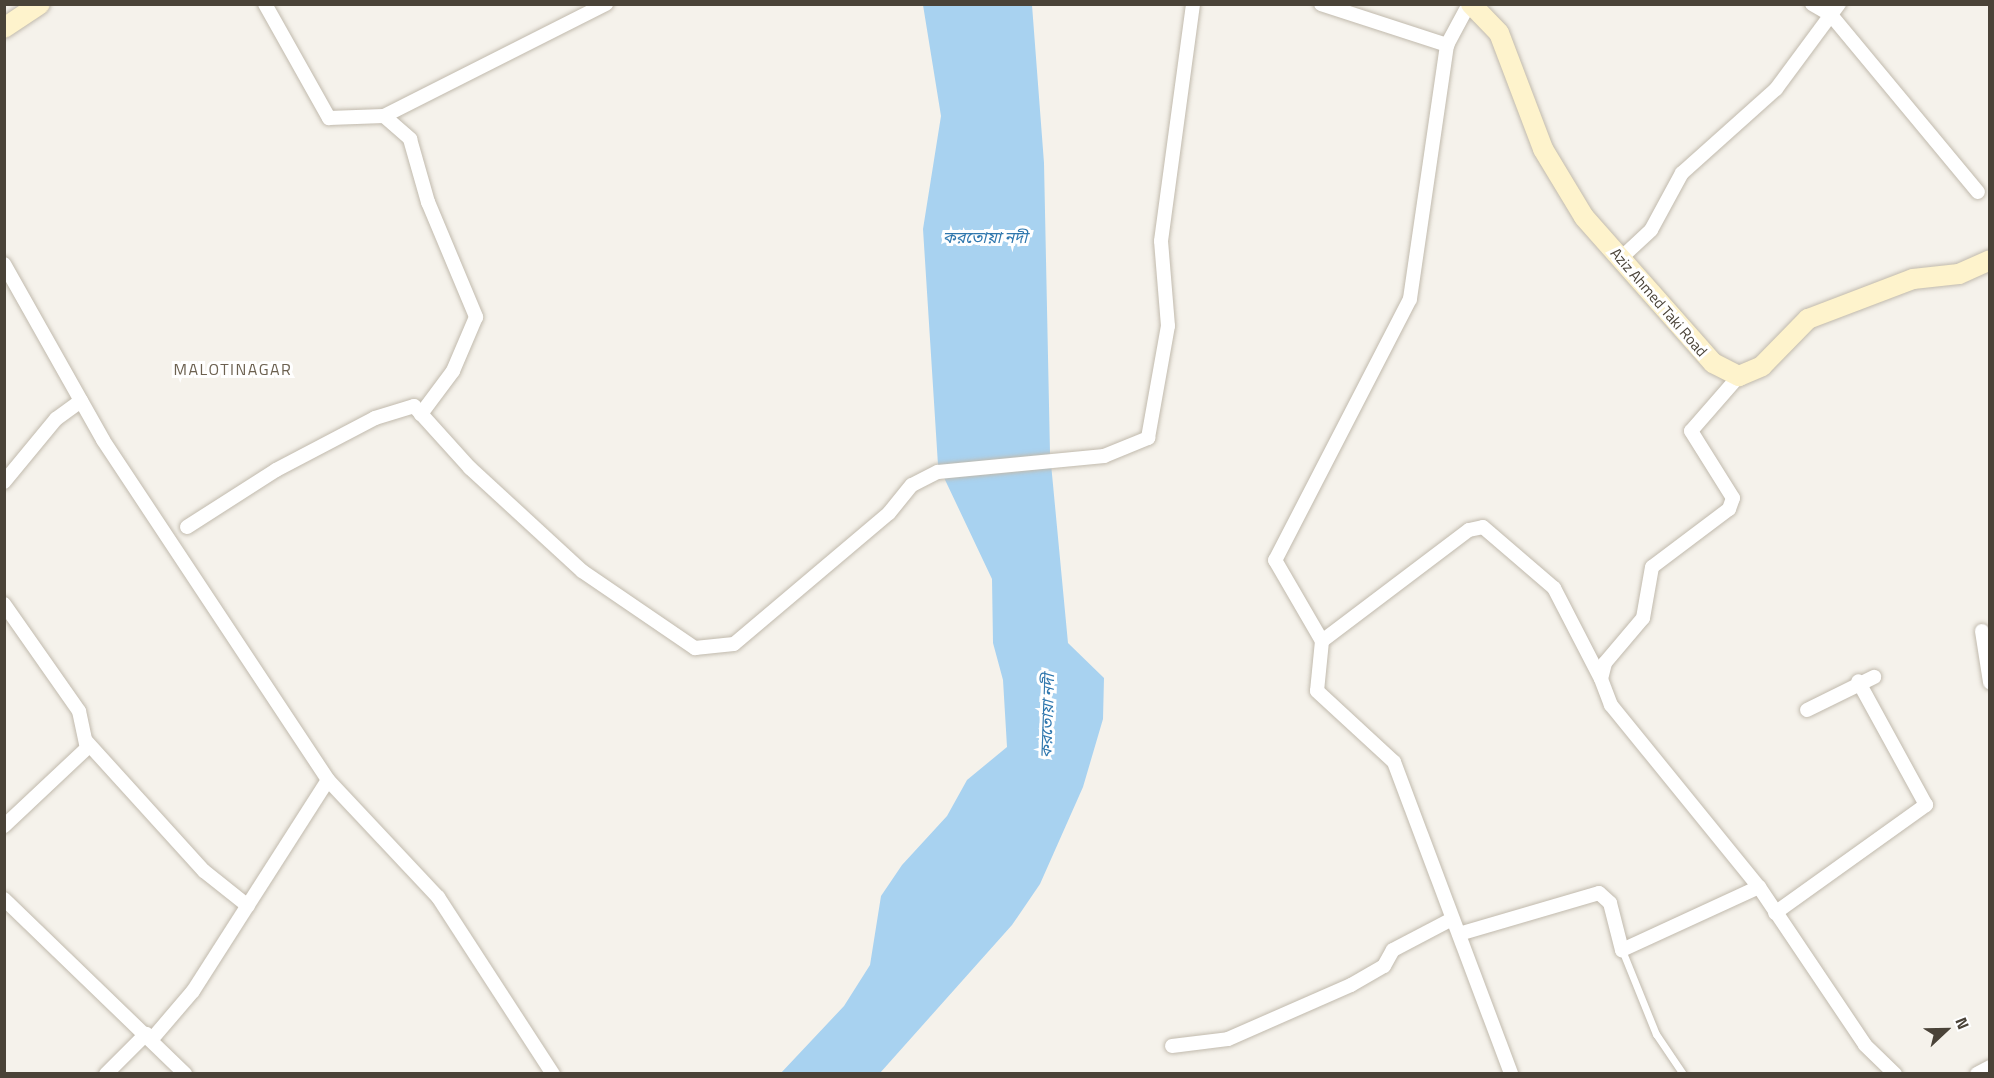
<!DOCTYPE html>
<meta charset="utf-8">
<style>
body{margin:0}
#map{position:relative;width:1994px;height:1078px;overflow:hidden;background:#f5f2eb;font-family:"Titillium Web","Noto Sans Bengali",sans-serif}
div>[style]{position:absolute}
.water>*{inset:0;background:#a8d2f0}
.roads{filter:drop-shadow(0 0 2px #c1baad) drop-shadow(0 0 2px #c1baad)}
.lane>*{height:7px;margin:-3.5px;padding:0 3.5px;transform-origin:3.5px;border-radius:3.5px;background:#fff}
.street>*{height:14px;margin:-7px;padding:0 7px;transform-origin:7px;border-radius:7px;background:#fff}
.secondary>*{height:20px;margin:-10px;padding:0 10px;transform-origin:10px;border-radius:10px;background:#fef3cc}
span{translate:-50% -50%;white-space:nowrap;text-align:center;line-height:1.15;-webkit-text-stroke:6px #fff;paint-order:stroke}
.street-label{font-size:15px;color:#4a4338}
.water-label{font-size:16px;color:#2f77ae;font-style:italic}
.neighbourhood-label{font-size:16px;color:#6c6150;letter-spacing:1.5px}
.frame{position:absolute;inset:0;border:6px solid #4a4338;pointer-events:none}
.north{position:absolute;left:1916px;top:1000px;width:60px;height:60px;-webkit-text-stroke:4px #fff;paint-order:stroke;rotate:68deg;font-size:16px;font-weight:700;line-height:24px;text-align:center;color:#4a4338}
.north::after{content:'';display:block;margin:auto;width:21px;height:27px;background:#4a4338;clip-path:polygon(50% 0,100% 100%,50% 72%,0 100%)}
</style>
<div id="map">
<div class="water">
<i style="clip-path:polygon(923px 5px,1032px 5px,1044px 163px,1050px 453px,1068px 643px,1104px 678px,1103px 719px,1083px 787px,1040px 884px,1012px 925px,880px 1073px,780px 1074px,844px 1006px,870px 965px,881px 896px,902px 865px,947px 816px,967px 780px,1007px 747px,1003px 680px,993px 643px,992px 579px,938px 465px,923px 229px,941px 116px)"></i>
</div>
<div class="roads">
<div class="lane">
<i style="left:1622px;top:950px;width:91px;rotate:68deg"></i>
<i style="left:1656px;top:1034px;width:48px;rotate:56deg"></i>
</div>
<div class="street">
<i style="left:265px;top:4px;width:131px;rotate:60.7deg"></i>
<i style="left:329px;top:118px;width:55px;rotate:-2.1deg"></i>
<i style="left:384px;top:116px;width:249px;rotate:-26.8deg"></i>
<i style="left:1321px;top:4px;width:133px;rotate:18deg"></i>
<i style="left:1469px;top:4px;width:47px;rotate:118.2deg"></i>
<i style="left:1447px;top:45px;width:257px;rotate:98.3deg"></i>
<i style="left:1410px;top:299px;width:294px;rotate:117.3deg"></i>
<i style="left:1275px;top:560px;width:94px;rotate:59.9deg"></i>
<i style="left:1322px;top:641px;width:50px;rotate:95.7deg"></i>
<i style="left:1317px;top:691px;width:105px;rotate:42.7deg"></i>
<i style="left:1394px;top:762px;width:333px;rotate:69.4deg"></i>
<i style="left:1812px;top:4px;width:22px;rotate:30deg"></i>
<i style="left:1831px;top:15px;width:230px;rotate:50.3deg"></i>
<i style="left:384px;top:116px;width:35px;rotate:41deg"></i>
<i style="left:410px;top:139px;width:66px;rotate:74.1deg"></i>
<i style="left:428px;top:202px;width:125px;rotate:67.3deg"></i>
<i style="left:476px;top:317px;width:59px;rotate:113.1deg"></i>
<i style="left:453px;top:371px;width:54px;rotate:126.7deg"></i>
<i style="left:1621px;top:258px;width:41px;rotate:-43deg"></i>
<i style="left:1651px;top:230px;width:65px;rotate:-61.5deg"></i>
<i style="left:1682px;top:173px;width:126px;rotate:-41.8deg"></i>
<i style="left:1776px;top:89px;width:106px;rotate:-53.5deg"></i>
<i style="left:4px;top:264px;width:202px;rotate:60.6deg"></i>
<i style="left:103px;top:440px;width:408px;rotate:56.5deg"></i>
<i style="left:328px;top:780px;width:161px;rotate:46.8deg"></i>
<i style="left:438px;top:897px;width:211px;rotate:57deg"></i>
<i style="left:1739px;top:376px;width:73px;rotate:131.1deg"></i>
<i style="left:1691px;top:431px;width:79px;rotate:57.9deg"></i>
<i style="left:1733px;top:498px;width:12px;rotate:110deg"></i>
<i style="left:1729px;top:509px;width:96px;rotate:143deg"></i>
<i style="left:1652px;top:567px;width:52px;rotate:100deg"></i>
<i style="left:1643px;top:618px;width:59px;rotate:130.2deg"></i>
<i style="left:1605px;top:663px;width:16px;rotate:104deg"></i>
<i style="left:1601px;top:679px;width:28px;rotate:69deg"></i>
<i style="left:1611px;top:705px;width:235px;rotate:50.9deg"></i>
<i style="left:1759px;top:887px;width:190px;rotate:56.1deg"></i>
<i style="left:1865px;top:1045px;width:42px;rotate:44deg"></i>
<i style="left:4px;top:482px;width:82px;rotate:-50.5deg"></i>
<i style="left:56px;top:419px;width:31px;rotate:-36deg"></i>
<i style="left:187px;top:527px;width:106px;rotate:-32.6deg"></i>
<i style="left:276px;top:470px;width:112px;rotate:-27.7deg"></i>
<i style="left:375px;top:418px;width:41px;rotate:-17.1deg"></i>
<i style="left:414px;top:406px;width:84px;rotate:47.9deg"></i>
<i style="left:470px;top:468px;width:152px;rotate:42.6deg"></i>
<i style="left:582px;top:571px;width:137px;rotate:34.3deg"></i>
<i style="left:695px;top:648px;width:39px;rotate:-6deg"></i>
<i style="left:734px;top:644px;width:203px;rotate:-40.2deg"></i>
<i style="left:889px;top:513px;width:36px;rotate:-51deg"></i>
<i style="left:912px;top:485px;width:29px;rotate:-27deg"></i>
<i style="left:938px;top:472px;width:167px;rotate:-5.5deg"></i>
<i style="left:1104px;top:456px;width:48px;rotate:-22.2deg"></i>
<i style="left:1148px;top:438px;width:114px;rotate:-79.9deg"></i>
<i style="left:1168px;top:326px;width:85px;rotate:-94.7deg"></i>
<i style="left:1161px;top:241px;width:239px;rotate:-82.3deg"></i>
<i style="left:4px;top:604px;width:131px;rotate:55deg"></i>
<i style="left:79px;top:711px;width:38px;rotate:78deg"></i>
<i style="left:87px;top:748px;width:114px;rotate:136.8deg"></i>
<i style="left:1982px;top:631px;width:52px;rotate:81.1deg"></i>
<i style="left:1322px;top:641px;width:184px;rotate:-37.1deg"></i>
<i style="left:1469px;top:530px;width:14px;rotate:-12deg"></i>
<i style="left:1483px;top:527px;width:94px;rotate:40.7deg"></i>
<i style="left:1554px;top:588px;width:102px;rotate:62.7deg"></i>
<i style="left:1807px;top:710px;width:75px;rotate:-26.2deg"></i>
<i style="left:86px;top:741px;width:176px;rotate:47.8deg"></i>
<i style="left:204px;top:871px;width:56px;rotate:38.5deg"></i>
<i style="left:4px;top:899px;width:252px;rotate:44deg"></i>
<i style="left:1775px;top:913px;width:186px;rotate:-35.6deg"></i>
<i style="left:1926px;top:805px;width:141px;rotate:-118.7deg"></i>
<i style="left:1459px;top:934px;width:146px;rotate:-16.3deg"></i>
<i style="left:1599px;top:893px;width:15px;rotate:42deg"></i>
<i style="left:1610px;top:903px;width:49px;rotate:75.7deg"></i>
<i style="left:1622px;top:950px;width:151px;rotate:-24.7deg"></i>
<i style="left:152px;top:1039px;width:63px;rotate:-49.5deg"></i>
<i style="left:193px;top:991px;width:250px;rotate:-57.4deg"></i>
<i style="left:1172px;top:1046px;width:56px;rotate:-7.1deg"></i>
<i style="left:1228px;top:1039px;width:134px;rotate:-23.7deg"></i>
<i style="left:1351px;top:985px;width:38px;rotate:-30deg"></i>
<i style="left:1384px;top:966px;width:18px;rotate:-61deg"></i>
<i style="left:1393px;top:950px;width:67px;rotate:-27.7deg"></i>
<i style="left:106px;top:1074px;width:57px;rotate:-45deg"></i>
<i style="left:1977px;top:1074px;width:15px;rotate:-28deg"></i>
</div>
<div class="secondary">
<i style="left:1471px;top:4px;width:40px;rotate:46deg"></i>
<i style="left:1499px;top:33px;width:124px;rotate:69.2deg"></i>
<i style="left:1543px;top:149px;width:79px;rotate:58.9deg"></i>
<i style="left:1584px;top:217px;width:195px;rotate:48.5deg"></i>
<i style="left:1713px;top:363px;width:29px;rotate:27deg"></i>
<i style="left:1739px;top:376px;width:25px;rotate:-23deg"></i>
<i style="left:1762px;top:366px;width:66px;rotate:-45.6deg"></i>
<i style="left:1808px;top:319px;width:112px;rotate:-20.9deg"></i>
<i style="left:1913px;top:279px;width:46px;rotate:-6.2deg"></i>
<i style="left:1959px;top:274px;width:34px;rotate:-24deg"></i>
<i style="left:4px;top:28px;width:43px;rotate:-33.7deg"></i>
</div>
</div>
<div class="street-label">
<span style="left:1659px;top:302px;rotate:49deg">Aziz Ahmed Taki Road</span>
</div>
<div class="water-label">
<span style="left:985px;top:237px">করতোয়া নদী</span>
<span style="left:1047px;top:716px;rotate:-88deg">করতোয়া নদী</span>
</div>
<div class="neighbourhood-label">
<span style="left:233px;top:369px">MALOTINAGAR</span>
</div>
<div class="frame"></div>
<div class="north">N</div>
</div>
